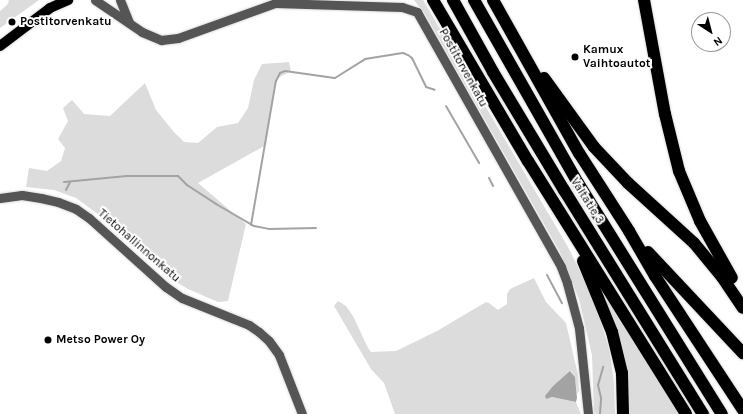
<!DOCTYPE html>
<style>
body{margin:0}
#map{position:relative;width:743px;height:414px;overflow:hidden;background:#fff;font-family:Karla,sans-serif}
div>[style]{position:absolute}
.green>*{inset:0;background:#dcdcdc}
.water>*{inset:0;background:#a3a3a3}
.stream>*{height:2px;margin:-1px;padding:0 1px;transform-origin:1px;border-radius:1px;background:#a3a3a3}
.roads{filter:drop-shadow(0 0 1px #dbdbdb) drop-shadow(0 0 1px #dbdbdb)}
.minor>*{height:9px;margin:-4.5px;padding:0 4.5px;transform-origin:4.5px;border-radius:4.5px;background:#555}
.major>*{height:10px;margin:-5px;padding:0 5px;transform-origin:5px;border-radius:5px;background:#000}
.highway>*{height:12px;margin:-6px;padding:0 6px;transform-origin:6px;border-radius:6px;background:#000}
.dots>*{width:11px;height:11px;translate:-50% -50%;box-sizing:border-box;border:2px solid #fff;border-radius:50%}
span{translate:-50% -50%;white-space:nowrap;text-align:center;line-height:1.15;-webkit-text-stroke:4px #fff;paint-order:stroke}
.poi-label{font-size:12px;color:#000;font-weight:700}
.left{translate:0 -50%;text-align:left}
.street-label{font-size:12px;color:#000}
.north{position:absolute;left:691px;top:12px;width:40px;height:40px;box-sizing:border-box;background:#fff;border:1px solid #999;border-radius:50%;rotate:144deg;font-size:11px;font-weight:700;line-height:16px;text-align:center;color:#000}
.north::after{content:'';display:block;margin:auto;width:14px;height:18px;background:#000;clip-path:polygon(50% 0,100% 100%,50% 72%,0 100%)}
</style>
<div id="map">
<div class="green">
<i style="clip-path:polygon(8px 0,39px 0,0 28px,0 11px,7px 5px,9px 1px)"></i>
<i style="clip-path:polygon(414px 0,423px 0,568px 247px,596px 304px,610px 353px,614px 383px,615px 414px,594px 414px,592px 355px,579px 299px,560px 252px,426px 16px)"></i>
<i style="clip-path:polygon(289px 62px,291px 71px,276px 79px,266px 145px,198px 183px,246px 224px,228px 301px,218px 302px,188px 289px,165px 275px,106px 220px,76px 198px,54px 190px,26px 187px,29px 168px,47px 171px,61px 161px,65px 148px,58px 139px,68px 121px,63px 108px,72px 100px,84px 114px,110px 116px,145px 83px,156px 110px,173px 131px,184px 142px,198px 143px,217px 127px,238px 123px,248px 108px,254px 80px,262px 64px)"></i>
<i style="clip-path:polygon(534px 278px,546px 302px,566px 323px,578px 375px,579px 391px,577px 394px,575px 377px,571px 371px,553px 386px,545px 398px,552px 397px,576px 402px,581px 414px,395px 414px,384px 383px,371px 369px,334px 306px,338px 301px,346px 306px,353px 316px,368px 348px,371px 352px,396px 351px,437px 331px,486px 302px,489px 303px,498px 310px,507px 304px,507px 294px,510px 289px)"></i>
<i style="clip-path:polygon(609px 301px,679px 414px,625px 414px,605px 303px)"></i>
</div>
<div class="water">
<i style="clip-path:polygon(570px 371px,575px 377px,577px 398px,576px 402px,552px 397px,546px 399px,545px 396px,553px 386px)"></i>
</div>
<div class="stream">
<i style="left:446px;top:106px;width:66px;rotate:59.9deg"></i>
<i style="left:489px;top:178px;width:9px;rotate:63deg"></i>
<i style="left:64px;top:182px;width:63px;rotate:-5.4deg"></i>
<i style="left:127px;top:176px;width:51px"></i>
<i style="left:178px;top:176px;width:13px;rotate:45deg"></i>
<i style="left:187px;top:185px;width:35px;rotate:33deg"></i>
<i style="left:216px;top:204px;width:44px;rotate:30.1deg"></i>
<i style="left:254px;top:226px;width:15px;rotate:11deg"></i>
<i style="left:269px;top:229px;width:47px;rotate:-1.2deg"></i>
<i style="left:66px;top:190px;width:9px;rotate:-63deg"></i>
<i style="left:251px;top:225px;width:146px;rotate:-80.2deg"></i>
<i style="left:276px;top:81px;width:9px;rotate:-63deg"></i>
<i style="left:280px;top:73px;width:5px;rotate:-22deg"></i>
<i style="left:285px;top:71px;width:50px;rotate:8deg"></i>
<i style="left:335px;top:78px;width:36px;rotate:-32deg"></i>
<i style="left:365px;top:59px;width:38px;rotate:-9deg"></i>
<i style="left:403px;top:53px;width:5px;rotate:22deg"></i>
<i style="left:408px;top:55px;width:5px;rotate:37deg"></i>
<i style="left:412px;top:58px;width:32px;rotate:64deg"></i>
<i style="left:426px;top:87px;width:9px;rotate:18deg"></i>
<i style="left:547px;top:275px;width:32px;rotate:62deg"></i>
<i style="left:600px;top:414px;width:16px;rotate:-86deg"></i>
<i style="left:601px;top:398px;width:13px;rotate:-103deg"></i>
<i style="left:598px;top:385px;width:19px;rotate:-74deg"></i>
</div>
<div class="roads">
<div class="minor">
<i style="left:95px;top:0;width:57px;rotate:34.2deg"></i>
<i style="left:142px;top:32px;width:21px;rotate:23deg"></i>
<i style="left:161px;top:40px;width:17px;rotate:-7deg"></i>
<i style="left:178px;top:38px;width:103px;rotate:-19.8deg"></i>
<i style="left:275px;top:3px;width:127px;rotate:1.8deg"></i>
<i style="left:402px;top:7px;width:16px;rotate:18deg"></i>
<i style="left:417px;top:12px;width:293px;rotate:60.5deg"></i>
<i style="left:561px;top:267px;width:17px;rotate:69deg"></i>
<i style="left:567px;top:283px;width:47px;rotate:75.1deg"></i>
<i style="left:579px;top:328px;width:86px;rotate:84deg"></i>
<i style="left:120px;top:0;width:24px;rotate:68deg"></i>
<i style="left:0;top:198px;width:22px;rotate:-8deg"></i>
<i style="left:22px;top:195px;width:19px;rotate:9deg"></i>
<i style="left:41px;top:198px;width:17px;rotate:13deg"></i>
<i style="left:58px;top:202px;width:19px;rotate:21deg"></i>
<i style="left:76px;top:209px;width:16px;rotate:35deg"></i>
<i style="left:89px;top:218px;width:103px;rotate:41.9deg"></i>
<i style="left:166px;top:287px;width:19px;rotate:35deg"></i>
<i style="left:182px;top:298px;width:72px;rotate:21.9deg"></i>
<i style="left:249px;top:325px;width:12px;rotate:35deg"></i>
<i style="left:259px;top:332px;width:13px;rotate:42deg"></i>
<i style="left:269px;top:341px;width:17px;rotate:54deg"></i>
<i style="left:279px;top:355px;width:63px;rotate:68.7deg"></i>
</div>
<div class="major">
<i style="left:0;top:46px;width:63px;rotate:-37.2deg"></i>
<i style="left:50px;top:8px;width:20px;rotate:-24deg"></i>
</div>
<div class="highway">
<i style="left:433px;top:0;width:187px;rotate:59.5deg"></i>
<i style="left:528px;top:161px;width:298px;rotate:58deg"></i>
<i style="left:453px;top:0;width:82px;rotate:60.9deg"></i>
<i style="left:493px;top:72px;width:138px;rotate:59deg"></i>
<i style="left:564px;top:190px;width:264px;rotate:58.2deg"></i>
<i style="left:474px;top:0;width:210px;rotate:60.4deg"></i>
<i style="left:578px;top:183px;width:272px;rotate:58.1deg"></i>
<i style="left:493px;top:0;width:176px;rotate:60.7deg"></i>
<i style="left:579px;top:153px;width:93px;rotate:57.3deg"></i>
<i style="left:629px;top:231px;width:52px;rotate:60deg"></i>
<i style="left:655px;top:276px;width:160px;rotate:56.7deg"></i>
<i style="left:644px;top:0;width:116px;rotate:79.6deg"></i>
<i style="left:665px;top:114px;width:59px;rotate:76.2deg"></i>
<i style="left:679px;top:171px;width:54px;rotate:67.2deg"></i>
<i style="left:700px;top:221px;width:65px;rotate:60.7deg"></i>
<i style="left:544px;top:78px;width:85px;rotate:54.1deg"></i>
<i style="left:594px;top:147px;width:50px;rotate:46.6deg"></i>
<i style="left:628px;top:183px;width:89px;rotate:42.3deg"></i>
<i style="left:694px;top:243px;width:44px;rotate:50.5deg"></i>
<i style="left:722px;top:277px;width:37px;rotate:56deg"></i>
<i style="left:648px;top:252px;width:139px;rotate:46.8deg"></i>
<i style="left:583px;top:261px;width:77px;rotate:67.8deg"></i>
<i style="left:612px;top:332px;width:42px;rotate:76.3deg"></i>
<i style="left:622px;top:373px;width:41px;rotate:88.6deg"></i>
</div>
</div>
<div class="dots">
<i style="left:12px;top:22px;background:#000"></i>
<i style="left:575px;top:57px;background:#000"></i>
<i style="left:48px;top:340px;background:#000"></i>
</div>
<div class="poi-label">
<span class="left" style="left:20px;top:22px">Postitorvenkatu</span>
<span class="left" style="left:583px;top:57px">Kamux<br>Vaihtoautot</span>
<span class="left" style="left:56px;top:340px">Metso Power Oy</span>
</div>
<div class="street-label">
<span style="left:463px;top:68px;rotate:61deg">Postitorvenkatu</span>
<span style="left:587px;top:201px;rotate:58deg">Valtatie 3</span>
<span style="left:139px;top:246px;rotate:41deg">Tietohallinnonkatu</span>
</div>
<div class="north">N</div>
</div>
